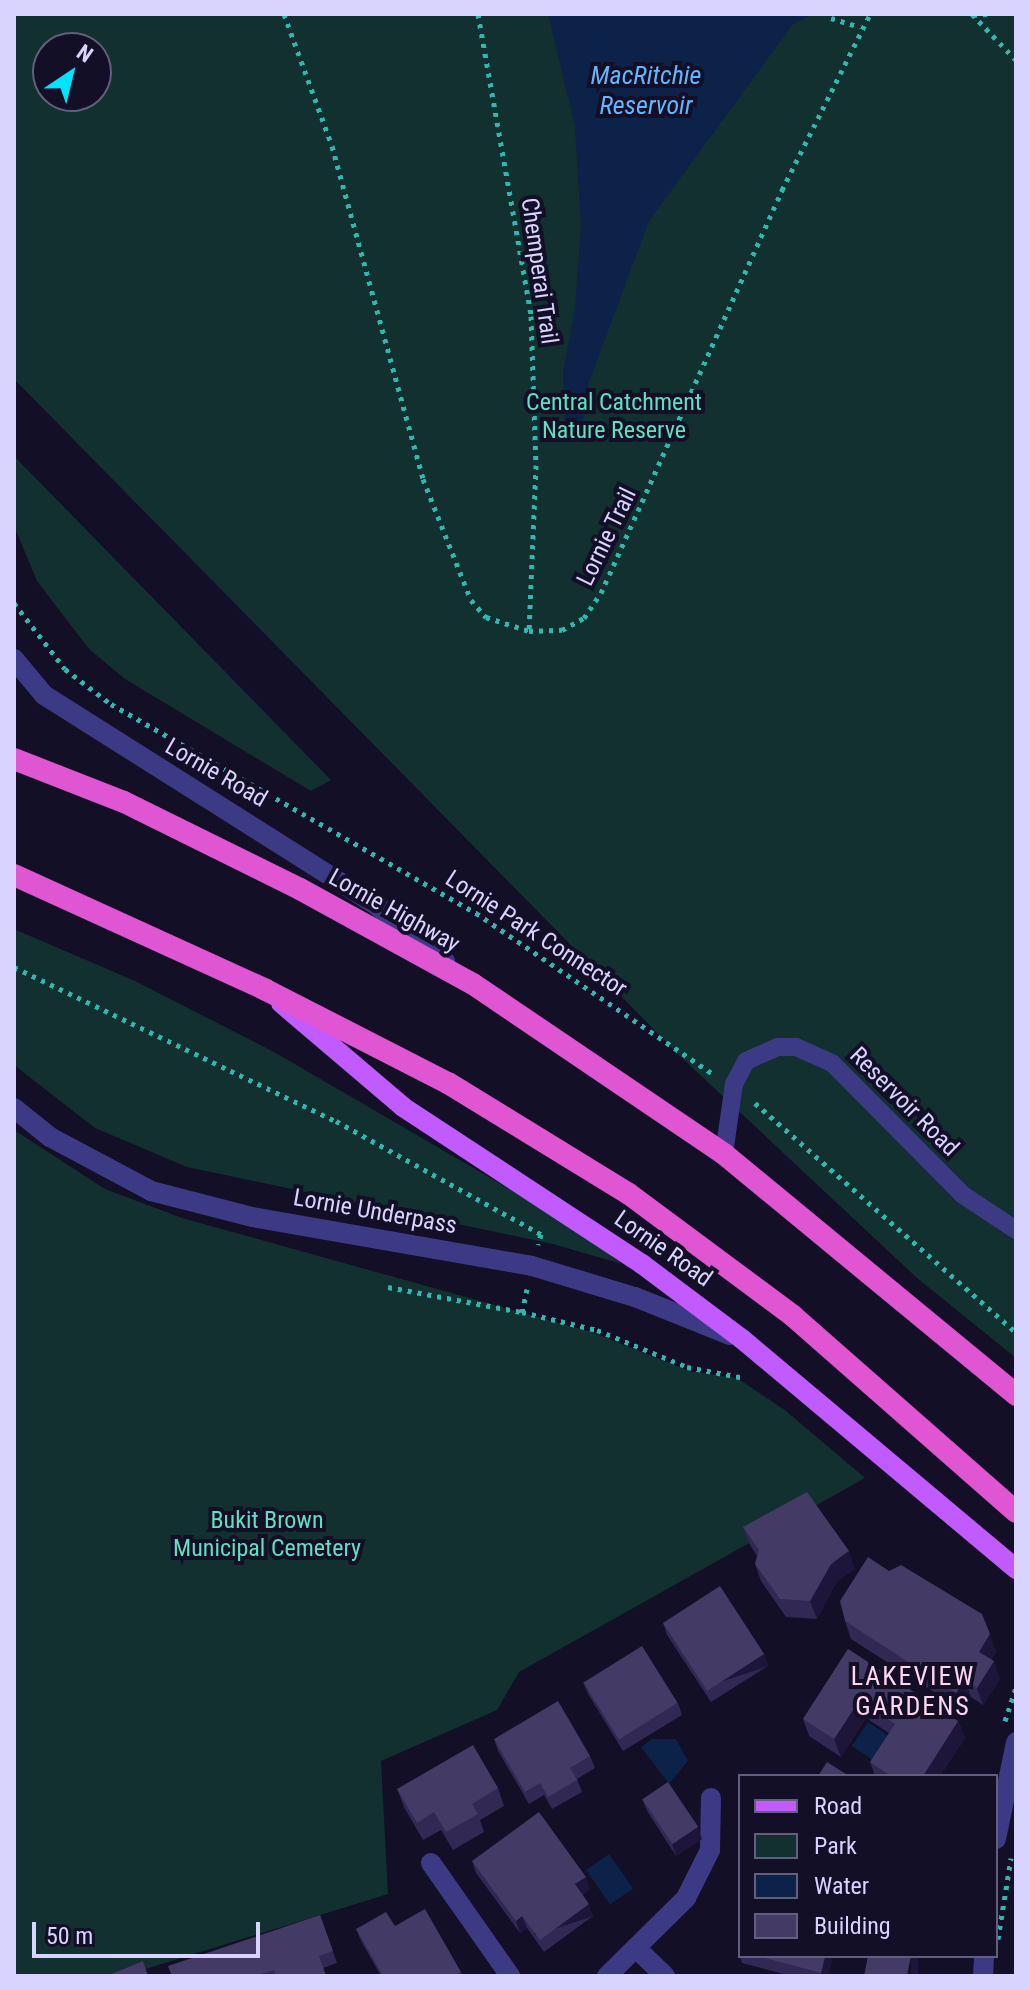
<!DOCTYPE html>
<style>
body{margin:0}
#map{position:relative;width:1030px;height:1990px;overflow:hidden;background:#130f26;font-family:"Roboto Condensed",sans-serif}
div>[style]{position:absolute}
.green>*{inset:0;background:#12302f}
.water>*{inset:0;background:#0c2248;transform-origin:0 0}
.path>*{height:5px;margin-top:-2.5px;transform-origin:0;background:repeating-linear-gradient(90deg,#2fb8b0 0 4px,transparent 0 10px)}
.service>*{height:18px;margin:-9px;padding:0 9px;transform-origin:9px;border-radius:9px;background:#3d3a85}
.minor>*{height:20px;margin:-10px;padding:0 10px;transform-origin:10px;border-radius:10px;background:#3d3a85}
.tertiary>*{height:20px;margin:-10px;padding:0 10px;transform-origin:10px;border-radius:10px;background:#3d3a85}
.primary>*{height:20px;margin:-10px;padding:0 10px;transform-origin:10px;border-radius:10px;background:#c25bff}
.trunk>*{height:22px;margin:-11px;padding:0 11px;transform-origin:11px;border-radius:11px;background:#e055d1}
.wall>*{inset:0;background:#312854}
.shaded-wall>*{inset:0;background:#1d163a;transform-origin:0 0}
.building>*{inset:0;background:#433a66;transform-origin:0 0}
span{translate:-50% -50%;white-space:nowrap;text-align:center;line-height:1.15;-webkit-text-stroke:8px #130f26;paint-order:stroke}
.street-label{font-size:24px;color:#d9d4ff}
.park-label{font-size:24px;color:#5fe0c0}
.water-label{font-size:26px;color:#62b6ff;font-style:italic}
.neighbourhood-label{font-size:26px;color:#ffd6f0;letter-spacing:2px}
.frame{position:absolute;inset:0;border:16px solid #d9d4ff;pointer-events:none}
.legend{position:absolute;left:738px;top:1774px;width:260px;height:184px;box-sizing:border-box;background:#130f26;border:2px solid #625e7d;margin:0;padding:10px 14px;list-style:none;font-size:24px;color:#d9d4ff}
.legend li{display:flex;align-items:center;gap:16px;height:40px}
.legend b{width:40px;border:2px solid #625e7d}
.north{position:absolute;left:32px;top:32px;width:80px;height:80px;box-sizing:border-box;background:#130f26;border:2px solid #625e7d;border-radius:50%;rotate:35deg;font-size:22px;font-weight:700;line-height:32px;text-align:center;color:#d9d4ff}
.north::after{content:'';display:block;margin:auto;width:28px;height:36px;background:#00e5ff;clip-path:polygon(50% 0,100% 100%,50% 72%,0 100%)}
.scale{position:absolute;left:32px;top:1922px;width:228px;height:36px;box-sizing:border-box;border:4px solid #d9d4ff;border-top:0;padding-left:10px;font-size:24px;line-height:28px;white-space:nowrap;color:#d9d4ff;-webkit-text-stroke:6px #130f26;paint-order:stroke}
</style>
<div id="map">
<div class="green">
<i style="clip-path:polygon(evenodd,14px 14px,1016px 14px,1016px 1358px,917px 1278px,682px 1058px,14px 379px,14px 14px,48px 48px,96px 48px,96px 96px,48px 96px,48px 48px)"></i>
<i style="clip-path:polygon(14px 456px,331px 780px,311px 791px,125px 679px,89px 649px,37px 581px,14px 526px)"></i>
<i style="clip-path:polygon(14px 929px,135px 981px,274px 1052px,563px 1220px,622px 1264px,553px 1244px,187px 1167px,95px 1128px,14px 1065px)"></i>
<i style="clip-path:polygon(14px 1130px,105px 1189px,182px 1218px,592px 1332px,689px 1371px,737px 1378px,786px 1411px,865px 1478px,519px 1672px,497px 1710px,381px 1761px,388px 1894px,123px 1976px,14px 1976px)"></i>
</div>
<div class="water">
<i style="clip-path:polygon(548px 14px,813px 14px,793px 24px,649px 221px,589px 382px,582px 424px,565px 429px,563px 372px,575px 308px,581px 225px,575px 127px)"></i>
<i style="left:868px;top:1722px;width:34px;height:29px;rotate:34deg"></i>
<i style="clip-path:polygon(652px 1739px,676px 1739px,688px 1761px,669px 1784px,641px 1747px)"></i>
<i style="left:609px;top:1854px;width:42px;height:28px;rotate:55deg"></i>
</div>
<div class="path">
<i style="left:284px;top:14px;width:140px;rotate:70deg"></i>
<i style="left:332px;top:146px;width:345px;rotate:74.7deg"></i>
<i style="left:423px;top:479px;width:130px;rotate:68.4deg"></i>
<i style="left:471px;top:600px;width:23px;rotate:49deg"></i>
<i style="left:486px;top:617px;width:45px;rotate:18deg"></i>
<i style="left:529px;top:631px;width:33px;rotate:-2deg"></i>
<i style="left:562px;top:630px;width:25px;rotate:-29deg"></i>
<i style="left:584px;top:618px;width:30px;rotate:-56deg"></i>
<i style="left:601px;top:593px;width:442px;rotate:-65.8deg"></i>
<i style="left:782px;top:190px;width:197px;rotate:-63.4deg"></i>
<i style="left:478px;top:14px;width:307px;rotate:80deg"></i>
<i style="left:531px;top:316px;width:149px;rotate:88.1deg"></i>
<i style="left:536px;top:465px;width:166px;rotate:92.4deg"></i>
<i style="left:972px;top:14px;width:64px;rotate:46.3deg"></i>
<i style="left:973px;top:15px;width:14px;rotate:-4deg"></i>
<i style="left:831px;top:18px;width:30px;rotate:17deg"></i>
<i style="left:14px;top:603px;width:83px;rotate:52.3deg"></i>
<i style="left:65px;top:669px;width:58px;rotate:37.3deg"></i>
<i style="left:111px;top:704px;width:421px;rotate:29.8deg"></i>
<i style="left:476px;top:913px;width:288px;rotate:34.2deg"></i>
<i style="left:14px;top:967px;width:357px;rotate:25.6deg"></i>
<i style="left:336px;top:1121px;width:234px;rotate:28.9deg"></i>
<i style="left:541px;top:1234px;width:11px;rotate:105deg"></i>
<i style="left:755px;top:1103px;width:347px;rotate:41.3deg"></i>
<i style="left:388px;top:1287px;width:136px;rotate:10.6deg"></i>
<i style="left:527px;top:1289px;width:24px;rotate:102deg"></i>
<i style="left:522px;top:1312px;width:77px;rotate:13.5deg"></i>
<i style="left:597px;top:1330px;width:97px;rotate:22.3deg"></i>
<i style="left:687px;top:1367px;width:59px;rotate:10.7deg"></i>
<i style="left:1005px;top:1721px;width:35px;rotate:-72deg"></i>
<i style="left:998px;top:1939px;width:82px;rotate:-80.9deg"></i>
</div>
<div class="service">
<i style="left:724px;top:1154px;width:71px;rotate:-81.9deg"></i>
<i style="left:734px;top:1084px;width:26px;rotate:-62deg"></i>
<i style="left:746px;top:1061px;width:34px;rotate:-24deg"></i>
<i style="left:777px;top:1047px;width:19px"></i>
<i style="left:796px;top:1047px;width:39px;rotate:24deg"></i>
<i style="left:832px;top:1063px;width:186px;rotate:45.2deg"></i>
<i style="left:963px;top:1195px;width:64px;rotate:33.4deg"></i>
</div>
<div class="minor">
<i style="left:996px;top:1839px;width:99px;rotate:-78.3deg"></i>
<i style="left:431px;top:1863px;width:138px;rotate:55deg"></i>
<i style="left:636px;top:1948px;width:40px;rotate:44deg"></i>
<i style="left:607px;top:1976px;width:111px;rotate:-44.6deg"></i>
<i style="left:686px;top:1898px;width:54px;rotate:-63.4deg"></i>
<i style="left:710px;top:1850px;width:52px;rotate:-88.9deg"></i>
<i style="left:983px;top:1976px;width:20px;rotate:-87deg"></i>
</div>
<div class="tertiary">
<i style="left:14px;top:659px;width:47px;rotate:50.2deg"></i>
<i style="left:44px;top:695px;width:388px;rotate:32.3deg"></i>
<i style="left:372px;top:902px;width:94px;rotate:38.9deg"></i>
<i style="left:14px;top:1108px;width:46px;rotate:38.9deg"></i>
<i style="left:50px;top:1137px;width:115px;rotate:28.1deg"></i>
<i style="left:151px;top:1191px;width:104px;rotate:14.4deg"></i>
<i style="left:252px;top:1217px;width:284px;rotate:9.9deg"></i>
<i style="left:532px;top:1266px;width:108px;rotate:16.8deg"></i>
<i style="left:635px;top:1297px;width:102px;rotate:21.8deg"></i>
</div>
<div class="primary">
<i style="left:281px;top:1003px;width:160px;rotate:40.4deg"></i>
<i style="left:403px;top:1107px;width:286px;rotate:33.3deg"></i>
<i style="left:642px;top:1264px;width:125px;rotate:36.9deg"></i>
<i style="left:742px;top:1339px;width:358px;rotate:40deg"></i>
</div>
<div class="trunk">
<i style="left:14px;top:759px;width:118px;rotate:21.4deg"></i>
<i style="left:124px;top:802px;width:196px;rotate:26.3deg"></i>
<i style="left:300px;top:889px;width:197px;rotate:28.8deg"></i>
<i style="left:473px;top:984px;width:303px;rotate:34.1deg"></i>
<i style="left:724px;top:1154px;width:379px;rotate:39.5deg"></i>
<i style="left:14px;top:875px;width:277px;rotate:24.5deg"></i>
<i style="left:266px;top:990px;width:204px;rotate:27.1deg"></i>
<i style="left:448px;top:1083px;width:212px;rotate:31.5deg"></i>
<i style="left:629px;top:1194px;width:204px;rotate:36.6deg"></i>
<i style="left:793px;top:1316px;width:297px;rotate:41.3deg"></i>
</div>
<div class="wall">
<i style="clip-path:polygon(743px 1527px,855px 1569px,837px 1581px,817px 1619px,786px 1617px,761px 1581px,755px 1564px,757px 1556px,750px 1545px)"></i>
<i style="clip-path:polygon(845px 1621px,996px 1651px,991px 1660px,1000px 1679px,983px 1705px,971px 1697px,962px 1710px,851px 1639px)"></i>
<i style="clip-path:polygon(663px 1623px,764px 1654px,768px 1666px,711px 1702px,667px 1635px)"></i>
<i style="clip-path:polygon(848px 1649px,958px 1721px,965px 1738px,940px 1776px,875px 1776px,870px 1762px,889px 1733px,866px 1718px,841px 1757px,809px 1736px,803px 1719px)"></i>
<i style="clip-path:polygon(583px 1682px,678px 1703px,682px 1715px,623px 1751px,588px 1694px)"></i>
<i style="clip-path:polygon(494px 1739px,590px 1756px,595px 1768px,577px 1779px,582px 1792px,552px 1809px,544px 1795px,529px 1804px,498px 1751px)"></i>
<i style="clip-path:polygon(498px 1788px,504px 1806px,480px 1820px,484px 1832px,453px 1850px,441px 1830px,423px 1840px,404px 1807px,397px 1789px)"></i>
<i style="clip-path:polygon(642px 1799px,702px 1839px,676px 1856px,647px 1811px)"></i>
<i style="clip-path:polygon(472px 1861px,590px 1889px,582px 1895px,593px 1916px,544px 1952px,527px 1928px,520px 1933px,476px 1873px)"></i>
<i style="clip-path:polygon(320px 1915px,337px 1963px,323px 1968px,326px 1976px,172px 1976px)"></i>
<i style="clip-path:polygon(395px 1926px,461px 1972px,462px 1976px,381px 1976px,361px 1941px,356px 1929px)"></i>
<i style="clip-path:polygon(740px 1942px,740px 1956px,833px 1956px,828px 1976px,791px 1976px,742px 1963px,738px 1951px)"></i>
</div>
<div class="shaded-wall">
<i style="clip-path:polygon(849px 1551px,855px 1569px,837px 1581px,817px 1619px,810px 1601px,831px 1564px)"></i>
<i style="clip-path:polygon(990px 1634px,996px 1651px,985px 1670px,979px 1652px)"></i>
<i style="left:764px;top:1654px;width:13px;height:67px;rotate:72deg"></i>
<i style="clip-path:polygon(994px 1661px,1000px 1679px,983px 1705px,977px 1688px)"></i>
<i style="clip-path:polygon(965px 1679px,971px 1697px,962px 1710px,956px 1693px)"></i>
<i style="clip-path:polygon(859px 1701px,866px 1718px,841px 1757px,834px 1739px)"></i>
<i style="clip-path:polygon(958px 1721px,965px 1738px,940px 1776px,923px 1776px)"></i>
<i style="clip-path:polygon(698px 1827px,702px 1839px,676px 1856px,672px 1844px)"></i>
<i style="clip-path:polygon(586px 1877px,590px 1889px,579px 1896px,575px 1884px)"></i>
<i style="left:589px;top:1904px;width:13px;height:61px;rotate:72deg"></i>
<i style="clip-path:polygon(522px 1916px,527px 1928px,520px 1933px,516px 1921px)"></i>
<i style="clip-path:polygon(825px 1956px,833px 1956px,828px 1976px,822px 1976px,821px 1973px)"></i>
<i style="left:911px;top:1956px;width:7px;height:20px"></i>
</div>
<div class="building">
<i style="clip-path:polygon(807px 1492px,849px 1551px,831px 1564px,810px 1601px,780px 1599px,755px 1564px,759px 1550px,743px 1527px)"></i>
<i style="clip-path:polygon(868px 1557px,889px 1571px,901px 1565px,982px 1614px,990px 1634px,979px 1652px,994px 1661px,977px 1688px,965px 1679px,956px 1693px,845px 1621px,840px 1601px)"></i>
<i style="left:720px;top:1586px;width:81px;height:68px;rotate:57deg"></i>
<i style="left:642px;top:1646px;width:67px;height:69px;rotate:58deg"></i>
<i style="clip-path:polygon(848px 1649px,958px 1721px,923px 1776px,891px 1776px,870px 1762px,895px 1724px,859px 1701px,834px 1739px,803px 1719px)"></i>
<i style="clip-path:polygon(558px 1701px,590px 1756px,570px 1768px,577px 1780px,548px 1797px,540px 1783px,525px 1792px,494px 1739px)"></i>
<i style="clip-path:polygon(473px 1745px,498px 1788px,472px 1804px,478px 1814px,446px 1832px,434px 1812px,417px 1823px,397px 1789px)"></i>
<i style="clip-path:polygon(827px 1762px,849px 1776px,818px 1776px)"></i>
<i style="left:668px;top:1782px;width:54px;height:31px;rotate:56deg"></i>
<i style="clip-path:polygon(539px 1812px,586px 1877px,575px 1884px,589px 1904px,540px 1940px,522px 1916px,516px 1921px,472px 1861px)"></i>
<i style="clip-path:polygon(425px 1909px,461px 1972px,454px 1976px,383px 1976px,356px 1929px,386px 1912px,395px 1926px)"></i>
<i style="clip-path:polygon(320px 1915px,333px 1951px,319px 1956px,326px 1976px,276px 1976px,274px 1970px,254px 1976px,172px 1976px,168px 1966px)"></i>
<i style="clip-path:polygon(757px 1956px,825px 1956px,821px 1973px)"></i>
<i style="clip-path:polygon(868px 1956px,911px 1956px,907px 1976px,864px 1976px)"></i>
<i style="clip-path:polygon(143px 1961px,148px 1976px,107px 1976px)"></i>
</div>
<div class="street-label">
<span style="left:539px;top:271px;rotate:82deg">Chemperai Trail</span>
<span style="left:607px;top:537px;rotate:-64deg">Lornie Trail</span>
<span style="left:216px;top:773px;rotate:30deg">Lornie Road</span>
<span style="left:394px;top:911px;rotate:29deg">Lornie Highway</span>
<span style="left:536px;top:934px;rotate:33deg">Lornie Park Connector</span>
<span style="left:904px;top:1102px;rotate:45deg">Reservoir Road</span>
<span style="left:375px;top:1212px;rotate:10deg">Lornie Underpass</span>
<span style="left:663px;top:1249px;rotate:35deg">Lornie Road</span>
</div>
<div class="park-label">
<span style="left:614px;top:417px">Central Catchment<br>Nature Reserve</span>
<span style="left:267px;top:1535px">Bukit Brown<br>Municipal Cemetery</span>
</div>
<div class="water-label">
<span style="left:646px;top:91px">MacRitchie<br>Reservoir</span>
</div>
<div class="neighbourhood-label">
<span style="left:913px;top:1692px">LAKEVIEW<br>GARDENS</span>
</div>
<div class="frame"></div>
<ul class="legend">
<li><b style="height:10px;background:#c25bff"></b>Road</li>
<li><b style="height:22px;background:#12302f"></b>Park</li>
<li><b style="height:22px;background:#0c2248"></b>Water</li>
<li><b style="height:22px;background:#433a66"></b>Building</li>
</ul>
<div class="north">N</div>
<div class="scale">50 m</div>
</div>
